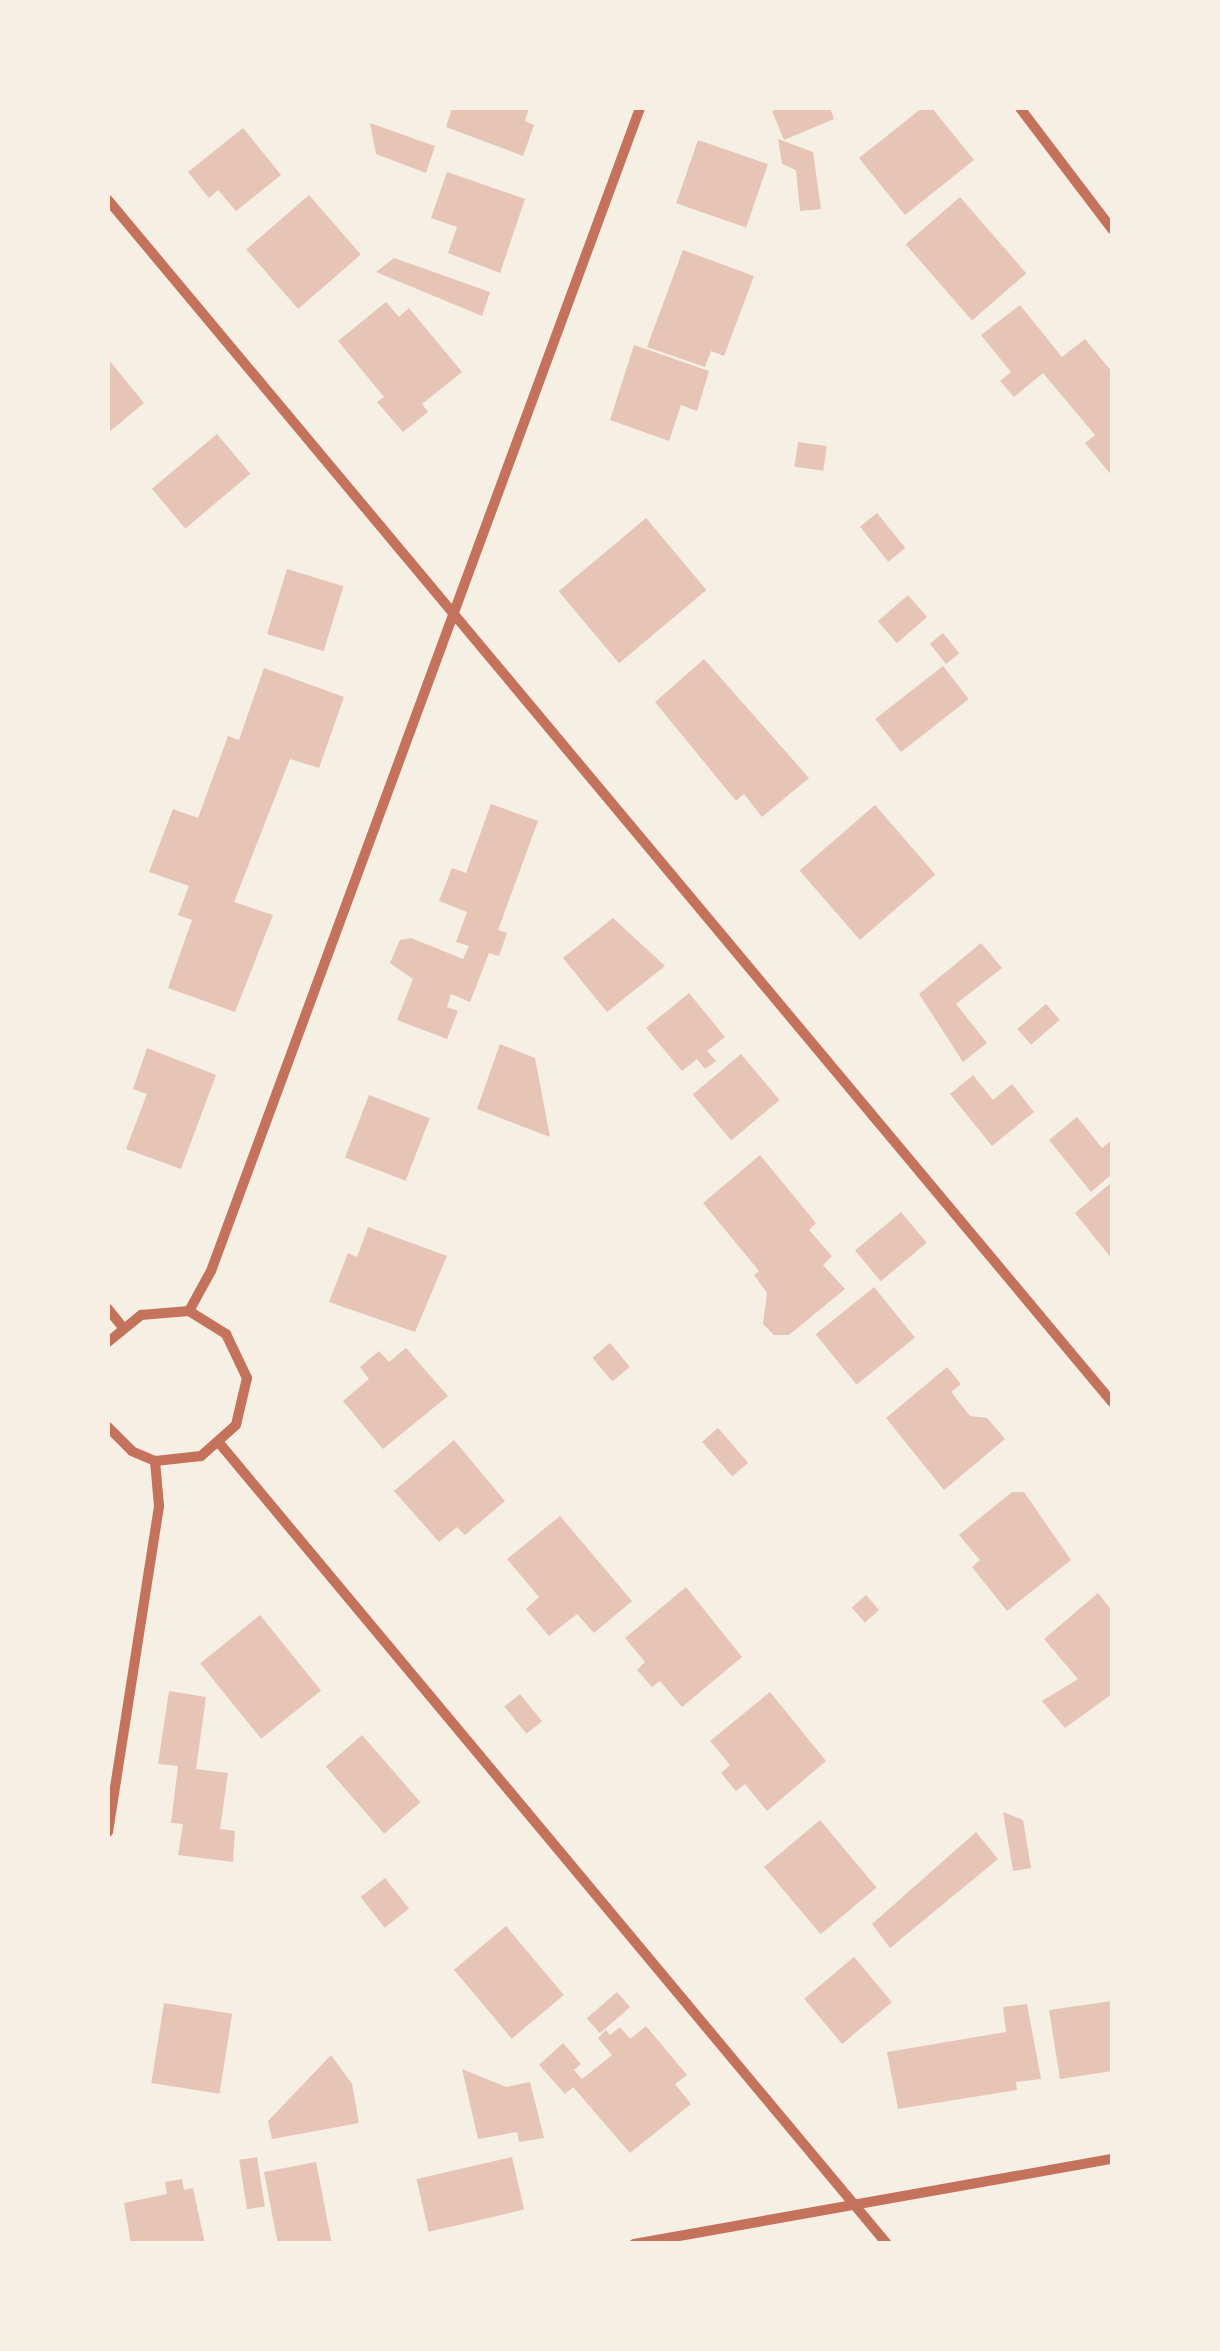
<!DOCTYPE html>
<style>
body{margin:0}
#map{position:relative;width:1220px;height:2351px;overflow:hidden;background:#f6efe4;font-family:Karla,sans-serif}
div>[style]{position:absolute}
.building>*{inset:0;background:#e6c5b7;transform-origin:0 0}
.minor>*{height:10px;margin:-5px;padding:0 5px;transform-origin:5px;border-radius:5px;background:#c5725c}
span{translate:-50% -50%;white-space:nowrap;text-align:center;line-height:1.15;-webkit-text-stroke:9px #f6efe4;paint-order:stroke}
.frame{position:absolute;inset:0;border:110px solid #f6efe4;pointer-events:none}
</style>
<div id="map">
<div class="building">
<i style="clip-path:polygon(452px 108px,529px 108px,525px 121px,534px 125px,523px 156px,446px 127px)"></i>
<i style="clip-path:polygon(781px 108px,830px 108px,834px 119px,784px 140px,772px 111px)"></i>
<i style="clip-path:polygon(922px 108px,932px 108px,974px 160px,905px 215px,859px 158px)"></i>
<i style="clip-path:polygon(370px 123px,435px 146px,426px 173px,376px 154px)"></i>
<i style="clip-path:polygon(243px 128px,281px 175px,236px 211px,218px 190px,209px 198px,188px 172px)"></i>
<i style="clip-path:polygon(778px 139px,813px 152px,821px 209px,800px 211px,796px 170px,782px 164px)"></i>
<i style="left:698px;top:140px;width:74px;height:67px;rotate:19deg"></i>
<i style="clip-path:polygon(447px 172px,525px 199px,500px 273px,448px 253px,457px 227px,431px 218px)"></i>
<i style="left:309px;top:195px;width:79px;height:83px;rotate:49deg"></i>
<i style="left:960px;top:197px;width:101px;height:72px;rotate:49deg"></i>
<i style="clip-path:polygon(683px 250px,754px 276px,724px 356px,711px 351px,705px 367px,647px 347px)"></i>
<i style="clip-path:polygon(394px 258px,490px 292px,482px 316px,376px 272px)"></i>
<i style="clip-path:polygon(386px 302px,399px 317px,409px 308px,462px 372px,422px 404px,428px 412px,403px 432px,377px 402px,384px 397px,338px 341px)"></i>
<i style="clip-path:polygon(1020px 305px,1062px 357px,1085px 339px,1112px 372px,1112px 476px,1085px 443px,1095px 435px,1043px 373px,1014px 397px,1000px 381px,1011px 372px,981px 335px)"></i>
<i style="clip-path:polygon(634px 345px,709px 371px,697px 411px,681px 405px,669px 441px,610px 420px)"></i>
<i style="clip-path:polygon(108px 359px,144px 403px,108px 433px)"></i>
<i style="left:217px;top:434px;width:52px;height:85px;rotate:50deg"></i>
<i style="left:798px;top:442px;width:29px;height:25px;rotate:8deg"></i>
<i style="left:877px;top:513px;width:45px;height:22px;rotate:51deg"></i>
<i style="left:646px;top:518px;width:94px;height:114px;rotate:50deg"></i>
<i style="left:287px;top:569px;width:59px;height:68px;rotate:17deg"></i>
<i style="left:908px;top:595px;width:29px;height:40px;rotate:49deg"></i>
<i style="left:943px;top:633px;width:26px;height:17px;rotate:51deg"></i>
<i style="clip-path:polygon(704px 659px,809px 778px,762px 817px,744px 794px,736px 801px,655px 702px)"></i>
<i style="left:943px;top:666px;width:42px;height:86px;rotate:52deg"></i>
<i style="clip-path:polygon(264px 668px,344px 697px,319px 768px,290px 759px,234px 902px,273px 915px,235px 1012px,168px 988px,192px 920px,178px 915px,189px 886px,149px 872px,173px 809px,198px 818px,228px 736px,239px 740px)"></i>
<i style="clip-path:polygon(491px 804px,538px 821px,498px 930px,507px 933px,499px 956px,489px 953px,470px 1002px,451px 994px,447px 1007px,458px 1011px,447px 1039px,397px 1020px,413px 979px,390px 963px,400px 940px,411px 938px,463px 959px,469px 946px,456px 942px,467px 912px,439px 901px,452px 868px,466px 873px)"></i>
<i style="left:875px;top:805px;width:92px;height:100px;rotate:49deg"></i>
<i style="clip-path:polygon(613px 918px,665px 966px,607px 1012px,563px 958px)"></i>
<i style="clip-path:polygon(981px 943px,1002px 968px,956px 1004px,987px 1043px,963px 1062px,919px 994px)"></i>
<i style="clip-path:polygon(689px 993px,725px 1037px,707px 1051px,716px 1061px,705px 1069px,697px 1059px,682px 1071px,646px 1028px)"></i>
<i style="left:1046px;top:1004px;width:21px;height:38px;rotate:49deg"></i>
<i style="clip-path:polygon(500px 1044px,535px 1058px,550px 1137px,477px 1109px)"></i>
<i style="clip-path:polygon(147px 1048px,216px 1075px,181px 1169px,126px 1149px,147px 1094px,133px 1089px)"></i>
<i style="left:741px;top:1054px;width:60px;height:63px;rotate:50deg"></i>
<i style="clip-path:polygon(973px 1075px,993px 1100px,1012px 1084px,1034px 1112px,992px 1146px,950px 1094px)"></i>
<i style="left:369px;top:1095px;width:65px;height:67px;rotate:21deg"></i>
<i style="clip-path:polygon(1077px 1117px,1102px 1148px,1112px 1140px,1112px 1174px,1091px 1192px,1049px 1140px)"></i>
<i style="clip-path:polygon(760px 1155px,816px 1223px,809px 1230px,832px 1256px,823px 1265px,845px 1289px,789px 1335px,774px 1335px,763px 1324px,767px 1293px,754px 1275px,759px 1271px,703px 1203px)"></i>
<i style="clip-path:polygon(1112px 1182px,1112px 1259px,1075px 1213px)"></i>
<i style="left:901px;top:1212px;width:40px;height:60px;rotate:50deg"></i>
<i style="clip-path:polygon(368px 1227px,447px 1256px,415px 1332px,329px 1302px,348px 1253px,357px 1257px)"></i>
<i style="left:874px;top:1287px;width:65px;height:75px;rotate:51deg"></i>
<i style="left:610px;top:1343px;width:31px;height:23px;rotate:50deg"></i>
<i style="clip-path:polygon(406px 1348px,448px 1396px,383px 1449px,343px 1401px,369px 1379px,360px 1367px,379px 1351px,389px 1362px)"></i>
<i style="clip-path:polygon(947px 1367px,961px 1384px,951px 1392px,970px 1416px,987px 1418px,1005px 1439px,944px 1490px,886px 1418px)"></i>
<i style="left:718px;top:1428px;width:46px;height:21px;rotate:49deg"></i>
<i style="clip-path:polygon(454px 1440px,505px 1501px,465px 1535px,457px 1527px,439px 1542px,394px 1491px)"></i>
<i style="clip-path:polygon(1012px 1492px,1024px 1492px,1071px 1560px,1007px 1611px,972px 1567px,980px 1560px,959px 1535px)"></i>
<i style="clip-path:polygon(560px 1516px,632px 1601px,594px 1633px,577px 1614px,549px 1636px,526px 1609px,539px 1597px,507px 1559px)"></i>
<i style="clip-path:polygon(686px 1587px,742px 1657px,682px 1707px,660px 1681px,652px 1687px,637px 1670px,645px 1662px,625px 1638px)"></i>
<i style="clip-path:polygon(1098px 1593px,1112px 1611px,1112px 1694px,1065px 1728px,1042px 1701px,1078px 1679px,1044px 1639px)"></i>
<i style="left:866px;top:1595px;width:20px;height:19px;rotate:49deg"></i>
<i style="left:260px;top:1615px;width:97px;height:77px;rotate:51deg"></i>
<i style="clip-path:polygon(169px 1691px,206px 1697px,196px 1769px,228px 1773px,220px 1829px,235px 1831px,233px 1862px,178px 1855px,183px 1824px,171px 1823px,178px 1766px,158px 1764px)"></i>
<i style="clip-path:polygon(770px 1692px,826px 1761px,767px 1811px,745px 1784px,736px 1791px,721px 1773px,730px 1765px,710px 1741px)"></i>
<i style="left:520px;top:1694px;width:35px;height:20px;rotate:51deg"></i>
<i style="left:362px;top:1735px;width:89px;height:48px;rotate:49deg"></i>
<i style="clip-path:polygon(1003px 1812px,1023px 1820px,1031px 1868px,1013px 1871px)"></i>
<i style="left:820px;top:1820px;width:88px;height:73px;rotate:50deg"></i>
<i style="clip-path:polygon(976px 1832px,998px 1859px,890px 1948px,872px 1924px)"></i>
<i style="left:385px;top:1878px;width:39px;height:31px;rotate:52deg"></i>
<i style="left:506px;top:1926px;width:90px;height:68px;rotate:50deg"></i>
<i style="left:854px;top:1957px;width:59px;height:65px;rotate:50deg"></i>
<i style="left:617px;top:1992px;width:20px;height:40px;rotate:49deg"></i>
<i style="clip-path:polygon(1112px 2001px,1112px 2071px,1060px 2079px,1049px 2010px)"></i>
<i style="left:164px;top:2003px;width:69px;height:81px;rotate:9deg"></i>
<i style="clip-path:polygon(1027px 2004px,1041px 2079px,1016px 2082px,1017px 2090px,898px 2109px,887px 2052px,1006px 2032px,1003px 2007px)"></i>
<i style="clip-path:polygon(646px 2026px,687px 2075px,675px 2084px,691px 2104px,630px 2153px,573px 2087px,565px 2094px,539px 2065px,563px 2043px,581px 2064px,574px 2070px,582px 2079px,612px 2055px,598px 2038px,606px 2030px,610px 2035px,620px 2027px,630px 2039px)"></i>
<i style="clip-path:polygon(331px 2055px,352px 2084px,359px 2123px,272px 2139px,268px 2121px)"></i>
<i style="clip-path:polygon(462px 2069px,506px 2087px,530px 2082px,544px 2138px,519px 2142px,517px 2132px,478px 2139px)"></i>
<i style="left:257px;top:2157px;width:50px;height:18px;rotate:81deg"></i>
<i style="left:512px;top:2157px;width:54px;height:98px;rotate:77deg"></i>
<i style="left:316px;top:2162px;width:84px;height:53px;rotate:79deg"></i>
<i style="clip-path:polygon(182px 2179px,184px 2190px,193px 2188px,205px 2244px,131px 2244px,124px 2203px,167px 2194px,165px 2182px)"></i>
</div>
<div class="minor">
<i style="left:1020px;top:108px;width:152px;rotate:52.8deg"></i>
<i style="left:108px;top:200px;width:1566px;rotate:50.13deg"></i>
<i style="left:108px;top:1309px;width:22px;rotate:51deg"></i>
<i style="left:189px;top:1311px;width:46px;rotate:-61.2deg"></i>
<i style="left:211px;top:1271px;width:1240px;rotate:-69.75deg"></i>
<i style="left:108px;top:1342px;width:43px;rotate:-39.3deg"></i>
<i style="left:141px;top:1315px;width:48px;rotate:-4.8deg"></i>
<i style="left:189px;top:1311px;width:44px;rotate:31.9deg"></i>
<i style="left:226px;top:1334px;width:49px;rotate:64.5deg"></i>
<i style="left:247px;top:1378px;width:48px;rotate:103.2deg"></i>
<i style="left:236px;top:1425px;width:47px;rotate:138.5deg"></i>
<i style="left:201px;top:1456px;width:46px;rotate:173.8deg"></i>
<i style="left:155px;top:1461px;width:25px;rotate:-157deg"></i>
<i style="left:132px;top:1451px;width:34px;rotate:-135deg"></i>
<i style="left:220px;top:1444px;width:1042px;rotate:50.18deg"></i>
<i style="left:108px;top:1832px;width:330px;rotate:-81.1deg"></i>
<i style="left:159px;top:1506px;width:45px;rotate:-95.1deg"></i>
<i style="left:634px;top:2244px;width:485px;rotate:-10.1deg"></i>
</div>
<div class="frame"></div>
</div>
